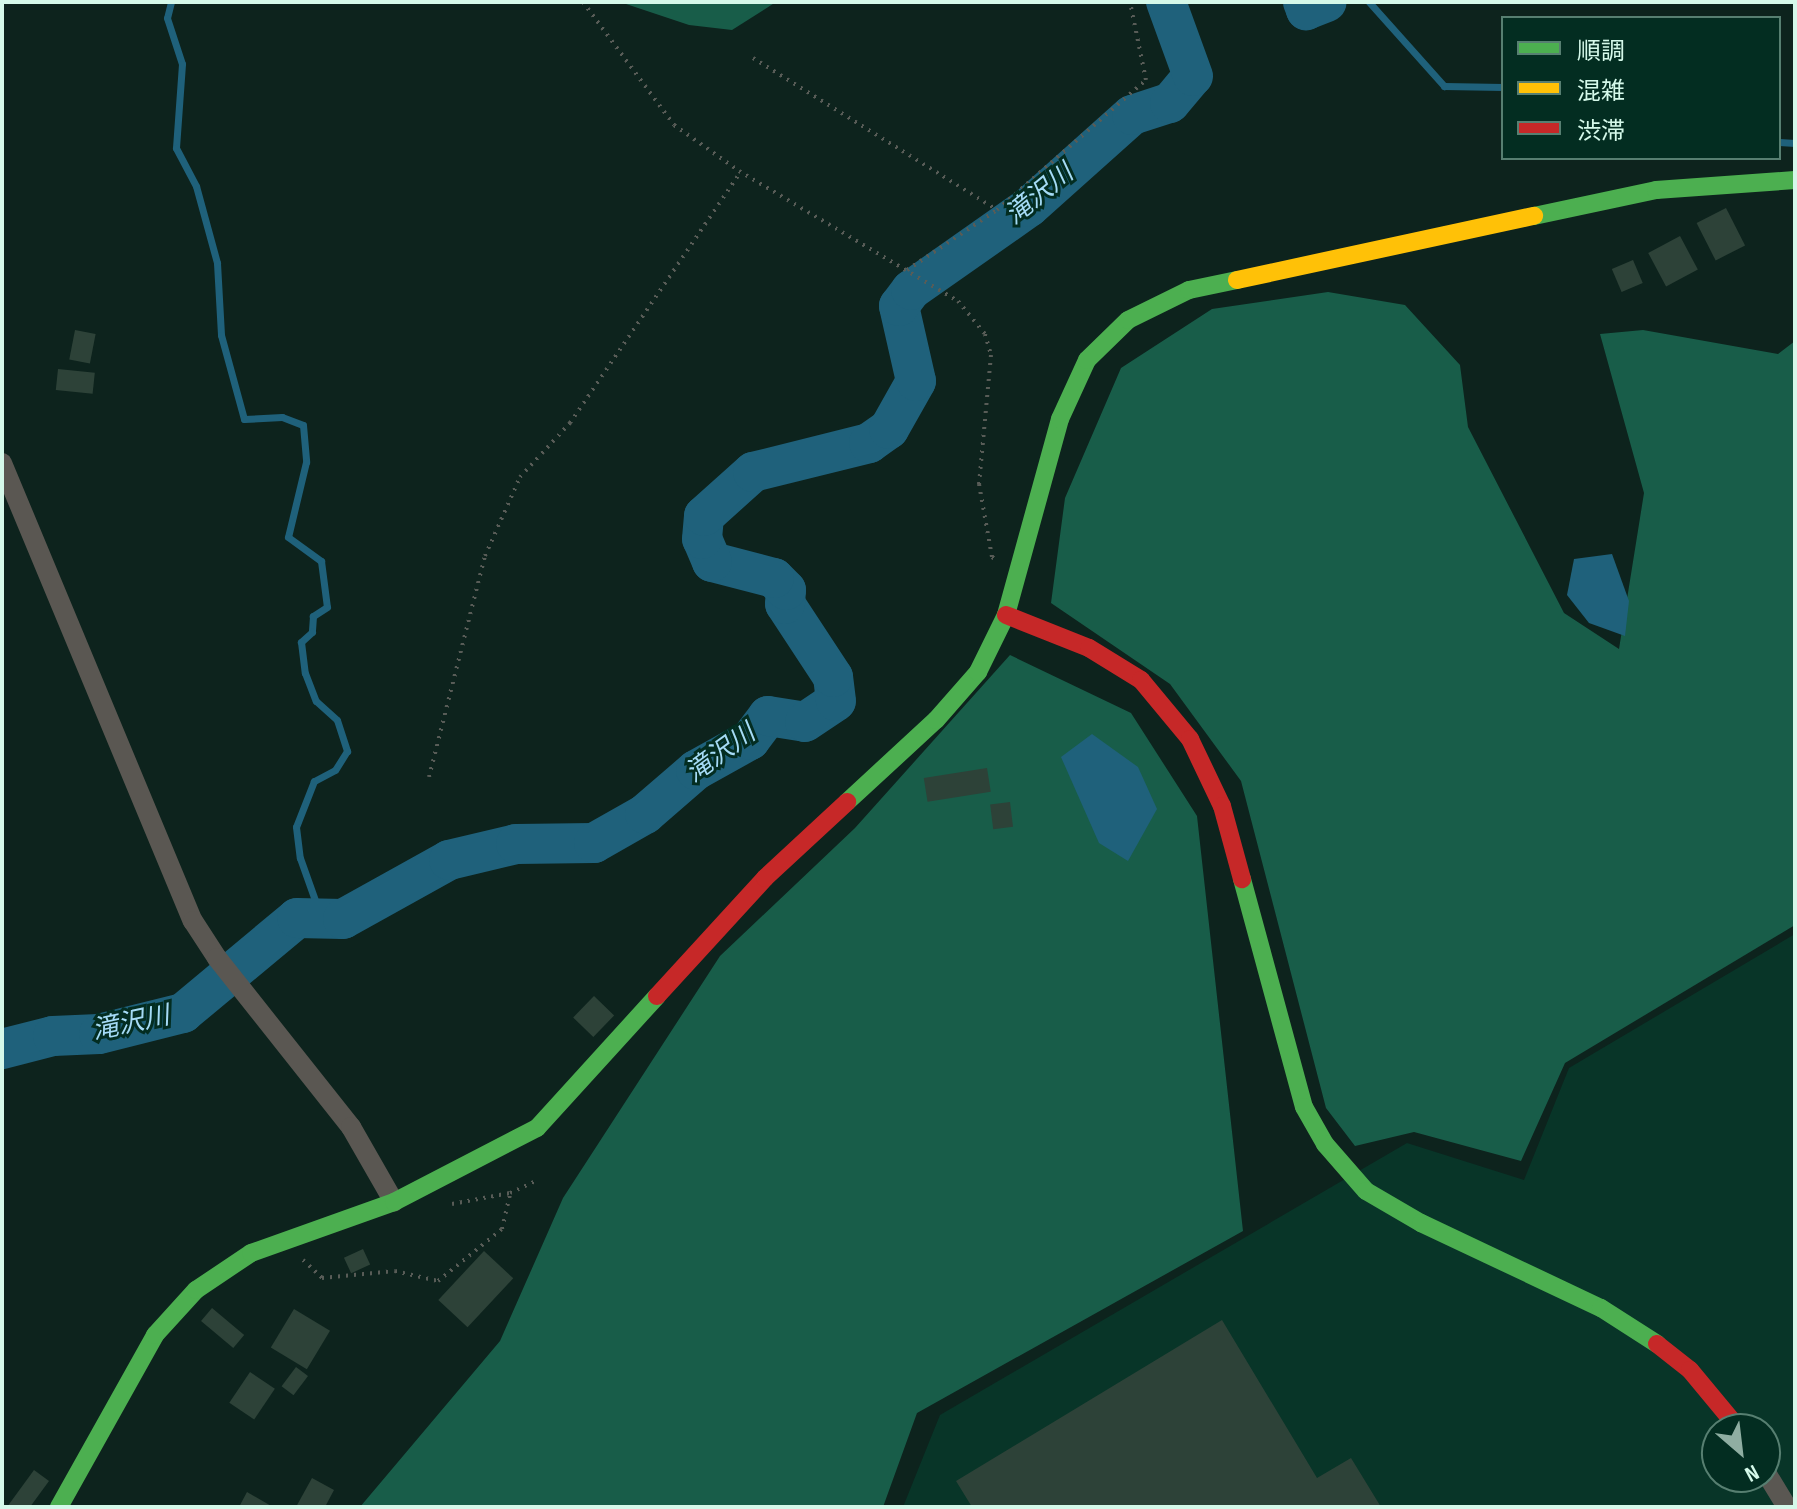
<!DOCTYPE html>
<meta charset="utf-8">
<style>
body{margin:0}
#map{position:relative;width:1797px;height:1509px;overflow:hidden;background:#0d231d;font-family:"Sofia Sans Condensed","Noto Sans JP",sans-serif}
div>[style]{position:absolute}
.built>*{inset:0;background:#083528}
.forest>*{inset:0;background:#185d49}
.water>*{inset:0;background:#1f617b}
.stream>*{height:7px;margin:-3.5px;padding:0 3.5px;transform-origin:3.5px;border-radius:3.5px;background:#1f617b}
.river>*{height:40px;margin:-20px;padding:0 20px;transform-origin:20px;border-radius:20px;background:#1f617b}
.building>*{inset:0;background:#2d4238;transform-origin:0 0}
.path>*{height:4px;margin-top:-2px;transform-origin:0;background:repeating-linear-gradient(90deg,#585c57 0 2px,transparent 0 8px)}
.street>*{height:20px;margin:-10px;padding:0 10px;transform-origin:10px;border-radius:10px;background:#5a5752}
.fast>*{height:18px;margin:-9px;padding:0 9px;transform-origin:9px;border-radius:9px;background:#4caf50}
.slow>*{height:18px;margin:-9px;padding:0 9px;transform-origin:9px;border-radius:9px;background:#ffc107}
.jam>*{height:18px;margin:-9px;padding:0 9px;transform-origin:9px;border-radius:9px;background:#c62828}
span{translate:-50% -50%;white-space:nowrap;text-align:center;line-height:1.15;-webkit-text-stroke:6px #032d21;paint-order:stroke}
.water-label{font-size:26px;color:#a5dbf6;font-style:italic}
.frame{position:absolute;inset:0;border:4px solid #d5f9ea;pointer-events:none}
.legend{position:absolute;left:1501px;top:16px;width:280px;height:144px;box-sizing:border-box;background:#032d21;border:2px solid #577f71;margin:0;padding:10px 14px;list-style:none;font-size:24px;color:#d5f9ea}
.legend li{display:flex;align-items:center;gap:16px;height:40px}
.legend b{width:40px;border:2px solid #577f71}
.north{position:absolute;left:1701px;top:1413px;width:80px;height:80px;box-sizing:border-box;background:#032d21;border:2px solid #577f71;border-radius:50%;rotate:152deg;font-size:22px;font-weight:700;line-height:32px;text-align:center;color:#d5f9ea}
.north::after{content:'';display:block;margin:auto;width:28px;height:36px;background:#8faea2;clip-path:polygon(50% 0,100% 100%,50% 72%,0 100%)}
</style>
<div id="map">
<div class="built">
<i style="clip-path:polygon(evenodd,1795px 934px,1795px 1501px,1787px 1507px,903px 1507px,940px 1415px,1407px 1143px,1524px 1180px,1569px 1068px,1795px 934px,1717px 1429px,1765px 1429px,1765px 1477px,1717px 1477px,1717px 1429px)"></i>
</div>
<div class="forest">
<i style="clip-path:polygon(620px 2px,776px 2px,732px 30px,689px 25px)"></i>
<i style="clip-path:polygon(1328px 292px,1405px 305px,1460px 365px,1468px 427px,1564px 613px,1619px 649px,1644px 493px,1600px 334px,1643px 330px,1778px 354px,1795px 341px,1795px 925px,1565px 1063px,1521px 1161px,1414px 1132px,1355px 1146px,1326px 1108px,1241px 781px,1170px 684px,1051px 603px,1065px 498px,1121px 368px,1212px 309px)"></i>
<i style="clip-path:polygon(1010px 655px,1131px 713px,1197px 816px,1243px 1231px,917px 1413px,883px 1507px,360px 1507px,500px 1341px,563px 1198px,720px 956px,855px 828px)"></i>
</div>
<div class="water">
<i style="clip-path:polygon(1612px 554px,1629px 601px,1625px 636px,1589px 623px,1567px 595px,1574px 559px)"></i>
<i style="clip-path:polygon(1092px 734px,1138px 767px,1157px 809px,1128px 861px,1099px 843px,1061px 757px)"></i>
</div>
<div class="stream">
<i style="left:171px;top:2px;width:16px;rotate:104deg"></i>
<i style="left:167px;top:18px;width:48px;rotate:71.9deg"></i>
<i style="left:182px;top:64px;width:84px;rotate:94.1deg"></i>
<i style="left:176px;top:148px;width:43px;rotate:62.2deg"></i>
<i style="left:196px;top:186px;width:80px;rotate:74.7deg"></i>
<i style="left:217px;top:263px;width:72px;rotate:86.8deg"></i>
<i style="left:221px;top:335px;width:87px;rotate:74.7deg"></i>
<i style="left:244px;top:419px;width:38px;rotate:-3deg"></i>
<i style="left:282px;top:417px;width:22px;rotate:21deg"></i>
<i style="left:303px;top:425px;width:37px;rotate:85deg"></i>
<i style="left:306px;top:462px;width:77px;rotate:103.5deg"></i>
<i style="left:288px;top:537px;width:41px;rotate:36deg"></i>
<i style="left:321px;top:561px;width:46px;rotate:82.6deg"></i>
<i style="left:327px;top:607px;width:17px;rotate:147deg"></i>
<i style="left:313px;top:616px;width:16px;rotate:94deg"></i>
<i style="left:312px;top:632px;width:15px;rotate:138deg"></i>
<i style="left:301px;top:642px;width:31px;rotate:83deg"></i>
<i style="left:305px;top:673px;width:30px;rotate:69deg"></i>
<i style="left:316px;top:701px;width:28px;rotate:42deg"></i>
<i style="left:337px;top:720px;width:33px;rotate:72deg"></i>
<i style="left:347px;top:751px;width:22px;rotate:122deg"></i>
<i style="left:335px;top:770px;width:24px;rotate:152deg"></i>
<i style="left:314px;top:781px;width:49px;rotate:111.4deg"></i>
<i style="left:296px;top:827px;width:31px;rotate:83deg"></i>
<i style="left:300px;top:858px;width:48px;rotate:70.4deg"></i>
<i style="left:316px;top:903px;width:31px;rotate:31deg"></i>
<i style="left:1369px;top:2px;width:113px;rotate:48.2deg"></i>
<i style="left:1444px;top:86px;width:59px;rotate:1deg"></i>
<i style="left:1779px;top:142px;width:16px;rotate:4deg"></i>
</div>
<div class="river">
<i style="left:1303px;top:2px;width:9px;rotate:69deg"></i>
<i style="left:1306px;top:10px;width:22px;rotate:-21deg"></i>
<i style="left:2px;top:1049px;width:53px;rotate:-14.3deg"></i>
<i style="left:53px;top:1036px;width:46px;rotate:-2.5deg"></i>
<i style="left:99px;top:1034px;width:87px;rotate:-14deg"></i>
<i style="left:183px;top:1013px;width:148px;rotate:-39.8deg"></i>
<i style="left:297px;top:918px;width:46px;rotate:1.2deg"></i>
<i style="left:343px;top:919px;width:121px;rotate:-29.1deg"></i>
<i style="left:449px;top:860px;width:69px;rotate:-13.4deg"></i>
<i style="left:516px;top:844px;width:78px;rotate:-0.7deg"></i>
<i style="left:594px;top:843px;width:59px;rotate:-29.6deg"></i>
<i style="left:645px;top:814px;width:67px;rotate:-40.8deg"></i>
<i style="left:696px;top:770px;width:62px;rotate:-29.1deg"></i>
<i style="left:750px;top:740px;width:30px;rotate:-53deg"></i>
<i style="left:768px;top:716px;width:37px;rotate:9deg"></i>
<i style="left:805px;top:722px;width:37px;rotate:-34deg"></i>
<i style="left:836px;top:701px;width:24px;rotate:-97deg"></i>
<i style="left:833px;top:677px;width:87px;rotate:-123.3deg"></i>
<i style="left:785px;top:604px;width:14px;rotate:-86deg"></i>
<i style="left:786px;top:590px;width:17px;rotate:-135deg"></i>
<i style="left:774px;top:578px;width:64px;rotate:-165.5deg"></i>
<i style="left:712px;top:562px;width:25px;rotate:-113deg"></i>
<i style="left:702px;top:539px;width:23px;rotate:-85deg"></i>
<i style="left:704px;top:516px;width:66px;rotate:-41.9deg"></i>
<i style="left:753px;top:472px;width:120px;rotate:-14deg"></i>
<i style="left:869px;top:443px;width:24px;rotate:-35deg"></i>
<i style="left:889px;top:429px;width:55px;rotate:-60.6deg"></i>
<i style="left:916px;top:381px;width:77px;rotate:-102.8deg"></i>
<i style="left:899px;top:306px;width:20px;rotate:-53deg"></i>
<i style="left:911px;top:290px;width:144px;rotate:-35.1deg"></i>
<i style="left:1029px;top:207px;width:138px;rotate:-41.8deg"></i>
<i style="left:1132px;top:115px;width:40px;rotate:-18deg"></i>
<i style="left:1170px;top:103px;width:35px;rotate:-50deg"></i>
<i style="left:1193px;top:76px;width:79px;rotate:-110deg"></i>
</div>
<div class="building">
<i style="left:1726px;top:208px;width:42px;height:33px;rotate:63deg"></i>
<i style="left:1680px;top:236px;width:38px;height:36px;rotate:62deg"></i>
<i style="left:1633px;top:260px;width:25px;height:23px;rotate:67deg"></i>
<i style="left:75px;top:330px;width:21px;height:30px;rotate:11deg"></i>
<i style="left:58px;top:369px;width:37px;height:21px;rotate:6deg"></i>
<i style="left:987px;top:768px;width:24px;height:64px;rotate:81deg"></i>
<i style="left:1010px;top:802px;width:25px;height:20px;rotate:83deg"></i>
<i style="left:594px;top:996px;width:28px;height:30px;rotate:44deg"></i>
<i style="left:363px;top:1249px;width:17px;height:21px;rotate:65deg"></i>
<i style="left:484px;top:1251px;width:40px;height:67px;rotate:43deg"></i>
<i style="left:212px;top:1308px;width:42px;height:17px;rotate:40deg"></i>
<i style="left:294px;top:1309px;width:42px;height:45px;rotate:31deg"></i>
<i style="clip-path:polygon(1222px 1320px,1317px 1478px,1351px 1458px,1381px 1507px,972px 1507px,956px 1481px)"></i>
<i style="left:296px;top:1367px;width:15px;height:24px;rotate:37deg"></i>
<i style="left:250px;top:1372px;width:30px;height:37px;rotate:34deg"></i>
<i style="clip-path:polygon(34px 1470px,49px 1481px,30px 1507px,7px 1507px)"></i>
<i style="clip-path:polygon(312px 1478px,334px 1490px,325px 1507px,296px 1507px)"></i>
<i style="clip-path:polygon(247px 1492px,273px 1507px,239px 1507px)"></i>
</div>
<div class="path">
<i style="left:583px;top:2px;width:153px;rotate:53.5deg"></i>
<i style="left:674px;top:125px;width:80px;rotate:35.3deg"></i>
<i style="left:739px;top:171px;width:255px;rotate:30.7deg"></i>
<i style="left:958px;top:301px;width:43px;rotate:50.7deg"></i>
<i style="left:985px;top:334px;width:22px;rotate:74deg"></i>
<i style="left:991px;top:355px;width:130px;rotate:95.3deg"></i>
<i style="left:979px;top:484px;width:74px;rotate:79.9deg"></i>
<i style="left:992px;top:557px;width:7px;rotate:34deg"></i>
<i style="left:753px;top:58px;width:287px;rotate:31.9deg"></i>
<i style="left:907px;top:270px;width:108px;rotate:-33.7deg"></i>
<i style="left:997px;top:210px;width:198px;rotate:-41.1deg"></i>
<i style="left:1146px;top:80px;width:80px;rotate:-101.6deg"></i>
<i style="left:429px;top:777px;width:228px;rotate:-75.8deg"></i>
<i style="left:485px;top:556px;width:86px;rotate:-66.1deg"></i>
<i style="left:520px;top:477px;width:74px;rotate:-47.2deg"></i>
<i style="left:570px;top:423px;width:299px;rotate:-55.8deg"></i>
<i style="left:452px;top:1204px;width:59px;rotate:-10.7deg"></i>
<i style="left:510px;top:1193px;width:29px;rotate:-25deg"></i>
<i style="left:303px;top:1260px;width:26px;rotate:43deg"></i>
<i style="left:322px;top:1278px;width:73px;rotate:-5.5deg"></i>
<i style="left:395px;top:1271px;width:44px;rotate:13.1deg"></i>
<i style="left:438px;top:1281px;width:82px;rotate:-39.1deg"></i>
<i style="left:502px;top:1229px;width:37px;rotate:-77deg"></i>
</div>
<div class="street">
<i style="left:2px;top:463px;width:496px;rotate:67.4deg"></i>
<i style="left:193px;top:921px;width:44px;rotate:57deg"></i>
<i style="left:217px;top:958px;width:216px;rotate:51.6deg"></i>
<i style="left:351px;top:1127px;width:86px;rotate:60.2deg"></i>
<i style="left:1765px;top:1471px;width:42px;rotate:58.6deg"></i>
</div>
<div class="fast">
<i style="left:1534px;top:216px;width:125px;rotate:-12deg"></i>
<i style="left:1656px;top:190px;width:139px;rotate:-4.1deg"></i>
<i style="left:847px;top:802px;width:121px;rotate:-42.7deg"></i>
<i style="left:936px;top:720px;width:64px;rotate:-48.8deg"></i>
<i style="left:978px;top:672px;width:64px;rotate:-63.8deg"></i>
<i style="left:1006px;top:615px;width:203px;rotate:-74.6deg"></i>
<i style="left:1060px;top:419px;width:65px;rotate:-65.4deg"></i>
<i style="left:1087px;top:360px;width:57px;rotate:-44.3deg"></i>
<i style="left:1128px;top:320px;width:68px;rotate:-26.2deg"></i>
<i style="left:1189px;top:290px;width:49px;rotate:-11.8deg"></i>
<i style="left:1242px;top:879px;width:236px;rotate:74.8deg"></i>
<i style="left:1304px;top:1107px;width:43px;rotate:60.4deg"></i>
<i style="left:1325px;top:1144px;width:62px;rotate:48.9deg"></i>
<i style="left:1366px;top:1191px;width:64px;rotate:30.2deg"></i>
<i style="left:1421px;top:1223px;width:199px;rotate:25.3deg"></i>
<i style="left:1601px;top:1308px;width:67px;rotate:32.7deg"></i>
<i style="left:59px;top:1507px;width:197px;rotate:-60.8deg"></i>
<i style="left:155px;top:1335px;width:61px;rotate:-47.7deg"></i>
<i style="left:196px;top:1290px;width:66px;rotate:-33.9deg"></i>
<i style="left:251px;top:1253px;width:152px;rotate:-19.6deg"></i>
<i style="left:394px;top:1202px;width:161px;rotate:-27.4deg"></i>
<i style="left:537px;top:1128px;width:178px;rotate:-47.7deg"></i>
</div>
<div class="slow">
<i style="left:1237px;top:280px;width:304px;rotate:-12.2deg"></i>
</div>
<div class="jam">
<i style="left:1006px;top:615px;width:89px;rotate:21.7deg"></i>
<i style="left:1089px;top:648px;width:61px;rotate:31.6deg"></i>
<i style="left:1141px;top:680px;width:77px;rotate:50.3deg"></i>
<i style="left:1190px;top:739px;width:74px;rotate:64.5deg"></i>
<i style="left:1222px;top:806px;width:76px;rotate:74.7deg"></i>
<i style="left:657px;top:996px;width:160px;rotate:-47.5deg"></i>
<i style="left:765px;top:878px;width:112px;rotate:-42.8deg"></i>
<i style="left:1657px;top:1344px;width:42px;rotate:38.2deg"></i>
<i style="left:1690px;top:1370px;width:77px;rotate:50.3deg"></i>
</div>
<div class="water-label">
<span style="left:1040px;top:195px;rotate:-39deg">滝沢川</span>
<span style="left:721px;top:754px;rotate:-36deg">滝沢川</span>
<span style="left:131px;top:1024px;rotate:-12deg">滝沢川</span>
</div>
<div class="frame"></div>
<ul class="legend">
<li><b style="height:10px;background:#4caf50"></b>順調</li>
<li><b style="height:10px;background:#ffc107"></b>混雑</li>
<li><b style="height:10px;background:#c62828"></b>渋滞</li>
</ul>
<div class="north">N</div>
</div>
